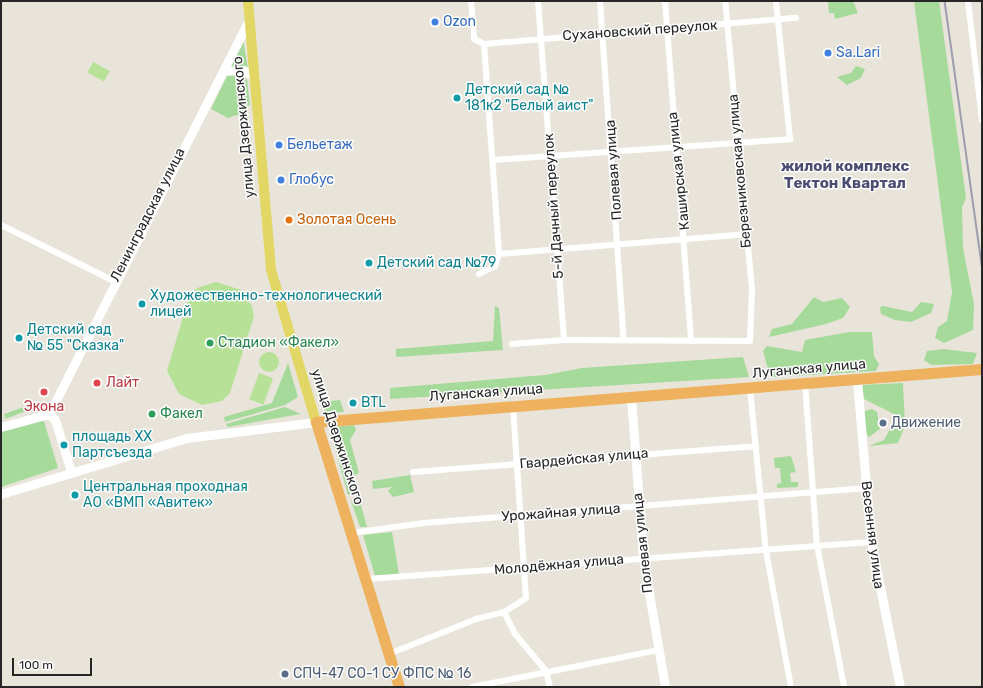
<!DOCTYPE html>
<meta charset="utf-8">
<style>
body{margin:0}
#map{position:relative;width:983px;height:688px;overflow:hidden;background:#e8e4d9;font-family:Rubik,sans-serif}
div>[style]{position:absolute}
.green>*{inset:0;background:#a6da9a}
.pitch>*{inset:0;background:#b6e196;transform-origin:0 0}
.round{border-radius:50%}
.street>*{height:6px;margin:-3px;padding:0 3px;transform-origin:3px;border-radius:3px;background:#fff}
.secondary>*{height:9px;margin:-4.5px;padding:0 4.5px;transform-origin:4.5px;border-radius:4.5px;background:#fff}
.primary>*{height:10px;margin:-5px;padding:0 5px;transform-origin:5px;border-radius:5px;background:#e2d764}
.highway>*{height:11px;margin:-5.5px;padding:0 5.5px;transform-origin:5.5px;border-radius:5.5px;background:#eeb15d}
.rail>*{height:1.5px;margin:-0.75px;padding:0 0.75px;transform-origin:0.75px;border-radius:0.75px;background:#9d9daf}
.dots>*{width:11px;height:11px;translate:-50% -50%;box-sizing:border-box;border:2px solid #fff;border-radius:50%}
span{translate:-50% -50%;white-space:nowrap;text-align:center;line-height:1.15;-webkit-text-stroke:3px #fff;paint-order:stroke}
.shop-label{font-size:14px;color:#366cbe}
.left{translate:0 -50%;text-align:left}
.street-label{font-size:14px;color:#262626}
.culture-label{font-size:14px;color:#0d838f}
.food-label{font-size:14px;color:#c56008}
.leisure-label{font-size:14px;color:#27864d}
.health-label{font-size:14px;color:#be3a42}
.service-label{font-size:14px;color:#4e5e75}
.neighbourhood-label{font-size:15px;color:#4c4d72;font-weight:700}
.frame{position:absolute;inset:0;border:2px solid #262626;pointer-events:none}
.scale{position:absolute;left:12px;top:658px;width:80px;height:18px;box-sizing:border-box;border:2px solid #262626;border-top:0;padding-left:5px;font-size:12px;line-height:14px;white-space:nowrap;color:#262626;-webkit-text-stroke:3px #fff;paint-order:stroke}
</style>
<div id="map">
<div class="green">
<i style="clip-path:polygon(828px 1px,853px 1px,858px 13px,835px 19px,834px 13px,829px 13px)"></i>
<i style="clip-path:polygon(914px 1px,939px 1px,966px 198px,962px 207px,963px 248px,974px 304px,973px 330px,944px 343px,935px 338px,938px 327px,947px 321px,952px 292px)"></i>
<i style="clip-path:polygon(243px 39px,248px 69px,229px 67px)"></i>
<i style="clip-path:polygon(856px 66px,865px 69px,861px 78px,847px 85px,837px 77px,851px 73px)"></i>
<i style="clip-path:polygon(228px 74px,242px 74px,247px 80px,250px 105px,245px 108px,249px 119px,237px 115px,228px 118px,211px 109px)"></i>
<i style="clip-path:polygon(814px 297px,823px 302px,842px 298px,850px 307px,843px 318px,826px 324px,769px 337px,772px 329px,792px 324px)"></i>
<i style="clip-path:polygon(921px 302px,934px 304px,931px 313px,911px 322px,895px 320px,881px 314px,880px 307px,883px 306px,912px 312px)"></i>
<i style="clip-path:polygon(495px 306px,499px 308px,503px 350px,396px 357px,396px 349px,493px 341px)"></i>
<i style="clip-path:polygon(849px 332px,872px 332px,874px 356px,879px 364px,876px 371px,773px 377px,768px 369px,763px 351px,767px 346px,802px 352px,805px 340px)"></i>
<i style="clip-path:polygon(944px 349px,959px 351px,977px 353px,973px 364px,931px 365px,924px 360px,927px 351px)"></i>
<i style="clip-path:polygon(743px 357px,749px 377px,390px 399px,390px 388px,545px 375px,582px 368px)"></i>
<i style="clip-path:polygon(288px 363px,298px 397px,285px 405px,225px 422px,224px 417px,272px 403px)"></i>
<i style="clip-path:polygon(903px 383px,905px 426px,898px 443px,869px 446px,884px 440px,890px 429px,897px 428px,896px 415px,864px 399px,862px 385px)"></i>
<i style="clip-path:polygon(340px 400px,344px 412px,326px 413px,322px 402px)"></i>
<i style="clip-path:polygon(41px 401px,42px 405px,5px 419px,4px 414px)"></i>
<i style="clip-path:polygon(285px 407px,301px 414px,228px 427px,226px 424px)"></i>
<i style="clip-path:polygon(872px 409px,877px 412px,880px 429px,869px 437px,865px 433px,863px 412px)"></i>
<i style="clip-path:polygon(43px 418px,58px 468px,1px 487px,1px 431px)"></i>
<i style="clip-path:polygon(354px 425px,356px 430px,350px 440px,359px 473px,353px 476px,357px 490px,348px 495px,331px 434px,335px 427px)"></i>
<i style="clip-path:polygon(791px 456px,796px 472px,790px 473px,791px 482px,798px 482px,798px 487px,777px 488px,777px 484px,781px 483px,780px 468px,775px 468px,774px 458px)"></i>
<i style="clip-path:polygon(410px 475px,414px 492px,393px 497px,388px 491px,392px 487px,373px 489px,372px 481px)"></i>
<i style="clip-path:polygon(351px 501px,360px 502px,367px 527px,360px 527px)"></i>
<i style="clip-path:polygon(392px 532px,399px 574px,375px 576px,363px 535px)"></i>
</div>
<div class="pitch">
<i style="left:93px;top:62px;width:19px;height:12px;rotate:28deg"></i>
<i style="clip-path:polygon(216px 282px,241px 290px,252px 306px,254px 316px,230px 393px,222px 401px,202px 405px,179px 394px,167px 371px,189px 297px,197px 288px)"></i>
<i class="round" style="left:259px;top:352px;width:20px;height:20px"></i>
<i style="left:259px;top:373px;width:15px;height:28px;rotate:20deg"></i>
</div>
<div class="street">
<i style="left:471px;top:1px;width:38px;rotate:85deg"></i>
<i style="left:474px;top:39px;width:11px;rotate:27deg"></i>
<i style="left:484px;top:44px;width:211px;rotate:85.9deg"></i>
<i style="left:499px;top:254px;width:13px;rotate:108deg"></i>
<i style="left:495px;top:266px;width:18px;rotate:153deg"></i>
<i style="left:538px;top:1px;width:340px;rotate:85.6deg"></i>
<i style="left:600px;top:1px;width:340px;rotate:86deg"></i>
<i style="left:665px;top:1px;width:341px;rotate:85.6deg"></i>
<i style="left:968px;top:1px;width:120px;rotate:83.3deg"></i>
<i style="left:484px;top:44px;width:313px;rotate:-4.8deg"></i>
<i style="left:493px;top:160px;width:298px;rotate:-4deg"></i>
<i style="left:790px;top:139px;width:139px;rotate:-95.8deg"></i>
<i style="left:1px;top:225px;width:126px;rotate:26.4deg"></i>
<i style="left:499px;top:254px;width:247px;rotate:-4.6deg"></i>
<i style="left:512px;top:344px;width:52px;rotate:-4.4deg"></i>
<i style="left:564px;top:340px;width:186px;rotate:0.3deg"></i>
<i style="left:750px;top:341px;width:51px;rotate:-87.8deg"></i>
<i style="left:752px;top:290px;width:290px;rotate:-95.3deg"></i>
<i style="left:805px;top:383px;width:162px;rotate:85.8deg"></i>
<i style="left:817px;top:545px;width:145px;rotate:79.2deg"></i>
<i style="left:750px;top:389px;width:163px;rotate:84.4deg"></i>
<i style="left:766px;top:551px;width:138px;rotate:79.6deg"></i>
<i style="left:413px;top:472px;width:344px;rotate:-4.3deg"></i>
<i style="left:352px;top:533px;width:72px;rotate:-8deg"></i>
<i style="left:423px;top:523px;width:443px;rotate:-4.5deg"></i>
<i style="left:367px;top:579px;width:505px;rotate:-4.2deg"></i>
<i style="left:504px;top:612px;width:25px;rotate:63deg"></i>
<i style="left:515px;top:634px;width:48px;rotate:50deg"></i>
<i style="left:546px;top:671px;width:16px;rotate:76deg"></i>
<i style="left:389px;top:654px;width:94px;rotate:-21.9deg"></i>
<i style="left:476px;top:619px;width:29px;rotate:-14deg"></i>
<i style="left:504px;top:612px;width:26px;rotate:-32deg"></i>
<i style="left:526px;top:598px;width:191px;rotate:-93.9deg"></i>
<i style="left:472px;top:687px;width:191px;rotate:-11.2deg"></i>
</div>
<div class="secondary">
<i style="left:223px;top:71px;width:20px;rotate:-3deg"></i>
<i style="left:243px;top:70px;width:14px;rotate:30deg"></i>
<i style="left:857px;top:380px;width:163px;rotate:85.1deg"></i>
<i style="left:871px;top:542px;width:148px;rotate:78.7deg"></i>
<i style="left:631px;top:397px;width:161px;rotate:85.7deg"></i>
<i style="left:643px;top:558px;width:131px;rotate:80.3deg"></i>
<i style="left:49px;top:414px;width:443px;rotate:-63.1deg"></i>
<i style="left:1px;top:427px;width:50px;rotate:-15.2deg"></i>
<i style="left:49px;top:414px;width:8px;rotate:45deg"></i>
<i style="left:55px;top:420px;width:53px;rotate:72.6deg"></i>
<i style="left:1px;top:494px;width:193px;rotate:-16.8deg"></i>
<i style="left:186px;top:438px;width:131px;rotate:-7deg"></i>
</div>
<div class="primary">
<i style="left:248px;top:1px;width:270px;rotate:85.1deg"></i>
<i style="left:271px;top:270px;width:159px;rotate:73.5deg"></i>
</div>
<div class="highway">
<i style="left:399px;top:687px;width:278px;rotate:-107.4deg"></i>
<i style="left:316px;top:422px;width:668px;rotate:-4.55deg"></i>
</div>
<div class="rail">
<i style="left:945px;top:1px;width:267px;rotate:82deg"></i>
</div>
<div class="dots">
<i style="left:435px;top:22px;background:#3f7fe0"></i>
<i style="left:828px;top:53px;background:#3f7fe0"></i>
<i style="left:457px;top:98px;background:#0f9aa8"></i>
<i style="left:279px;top:145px;background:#3f7fe0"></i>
<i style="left:281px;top:180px;background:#3f7fe0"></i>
<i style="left:289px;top:220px;background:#e8710a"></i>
<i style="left:369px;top:263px;background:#0f9aa8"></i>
<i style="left:142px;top:304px;background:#0f9aa8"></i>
<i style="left:19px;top:338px;background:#0f9aa8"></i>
<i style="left:210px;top:343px;background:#2e9e5b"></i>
<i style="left:97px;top:383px;background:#e0444e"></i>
<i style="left:44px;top:392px;background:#e0444e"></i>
<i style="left:353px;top:403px;background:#0f9aa8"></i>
<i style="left:152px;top:414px;background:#2e9e5b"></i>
<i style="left:883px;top:423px;background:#5c6f8a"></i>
<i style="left:64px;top:445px;background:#0f9aa8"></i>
<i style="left:75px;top:495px;background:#0f9aa8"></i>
<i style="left:285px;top:674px;background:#5c6f8a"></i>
</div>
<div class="shop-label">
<span class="left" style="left:443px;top:22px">Ozon</span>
<span class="left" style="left:836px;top:53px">Sa.Lari</span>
<span class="left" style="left:287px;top:145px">Бельетаж</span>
<span class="left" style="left:289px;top:180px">Глобус</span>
</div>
<div class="street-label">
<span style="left:640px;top:31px;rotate:-4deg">Сухановский переулок</span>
<span style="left:244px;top:127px;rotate:-95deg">улица Дзержинского</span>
<span style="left:614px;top:170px;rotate:-94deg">Полевая улица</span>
<span style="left:679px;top:171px;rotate:-96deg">Каширская улица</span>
<span style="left:740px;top:171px;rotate:-95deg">Березниковская улица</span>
<span style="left:554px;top:206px;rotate:-94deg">5-й Дачный переулок</span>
<span style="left:148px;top:215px;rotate:-63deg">Ленинградская улица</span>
<span style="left:809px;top:369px;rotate:-5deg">Луганская улица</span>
<span style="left:486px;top:393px;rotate:-4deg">Луганская улица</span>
<span style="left:337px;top:437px;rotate:72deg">улица Дзержинского</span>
<span style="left:584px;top:459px;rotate:-5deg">Гвардейская улица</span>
<span style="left:561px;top:513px;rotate:-4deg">Урожайная улица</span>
<span style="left:872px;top:535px;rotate:83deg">Весенняя улица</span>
<span style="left:643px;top:543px;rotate:-96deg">Полевая улица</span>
<span style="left:559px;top:565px;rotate:-5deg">Молодёжная улица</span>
</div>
<div class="culture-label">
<span class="left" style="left:465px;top:98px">Детский сад №<br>181к2 "Белый аист"</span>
<span class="left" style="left:377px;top:263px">Детский сад №79</span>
<span class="left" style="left:150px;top:304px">Художественно-технологический<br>лицей</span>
<span class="left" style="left:27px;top:338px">Детский сад<br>№ 55 "Сказка"</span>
<span class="left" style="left:361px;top:403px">BTL</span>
<span class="left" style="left:72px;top:445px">площадь XX<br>Партсъезда</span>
<span class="left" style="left:83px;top:495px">Центральная проходная<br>АО «ВМП «Авитек»</span>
</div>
<div class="food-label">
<span class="left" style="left:297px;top:220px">Золотая Осень</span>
</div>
<div class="leisure-label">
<span class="left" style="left:218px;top:343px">Стадион «Факел»</span>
<span class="left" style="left:160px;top:414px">Факел</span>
</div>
<div class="health-label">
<span class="left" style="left:106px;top:383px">Лайт</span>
<span style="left:44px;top:407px">Экона</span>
</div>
<div class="service-label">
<span class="left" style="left:891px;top:423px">Движение</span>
<span class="left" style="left:293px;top:674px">СПЧ-47 СО-1 СУ ФПС № 16</span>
</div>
<div class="neighbourhood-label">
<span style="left:845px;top:175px">жилой комплекс<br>Тектон Квартал</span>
</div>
<div class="frame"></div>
<div class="scale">100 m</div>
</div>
